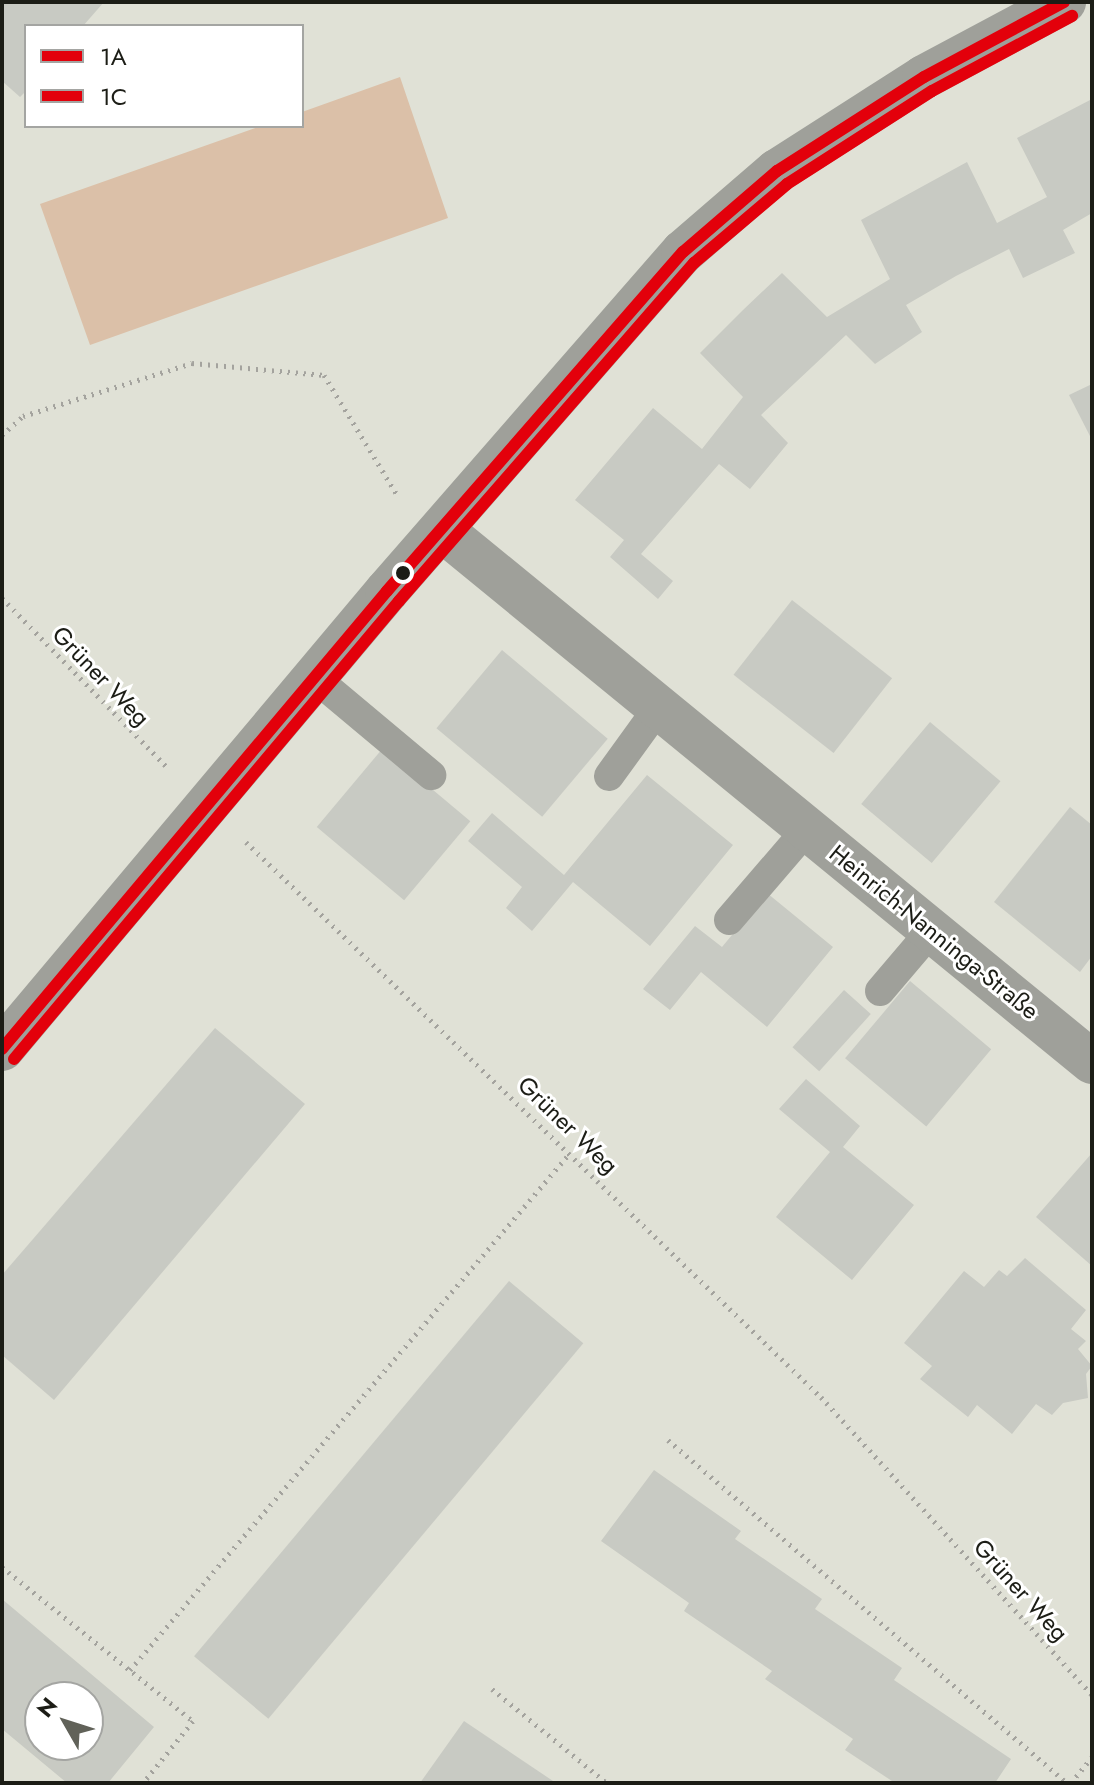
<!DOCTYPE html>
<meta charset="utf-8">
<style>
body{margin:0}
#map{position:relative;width:1094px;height:1785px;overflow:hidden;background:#e0e1d6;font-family:Jost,sans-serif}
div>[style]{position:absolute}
.green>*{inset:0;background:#dbc0a8}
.building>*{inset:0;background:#c8cac3;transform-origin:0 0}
.path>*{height:5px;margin-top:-2.5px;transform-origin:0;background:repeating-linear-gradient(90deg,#a4a39e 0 2px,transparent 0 8px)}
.service>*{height:30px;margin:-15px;padding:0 15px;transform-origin:15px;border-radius:15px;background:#9fa09a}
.minor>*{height:44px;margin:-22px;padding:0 22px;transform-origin:22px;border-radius:22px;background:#9fa09a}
.bus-1>*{height:12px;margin:-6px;padding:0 6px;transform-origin:6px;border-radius:6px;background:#e3000b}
.bus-2>*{height:12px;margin:-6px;padding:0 6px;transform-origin:6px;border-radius:6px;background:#e3000b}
.dots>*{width:22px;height:22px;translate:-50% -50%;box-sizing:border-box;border:4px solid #fff;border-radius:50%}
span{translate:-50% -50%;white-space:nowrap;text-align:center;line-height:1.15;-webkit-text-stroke:6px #fff;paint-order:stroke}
.street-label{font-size:24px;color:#1c1d16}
.frame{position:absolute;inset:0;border:4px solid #1c1d16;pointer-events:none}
.legend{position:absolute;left:24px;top:24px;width:280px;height:104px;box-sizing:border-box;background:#fff;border:2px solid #a4a5a2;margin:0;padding:10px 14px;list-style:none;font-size:24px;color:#1c1d16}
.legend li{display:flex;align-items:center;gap:16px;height:40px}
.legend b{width:40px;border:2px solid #a4a5a2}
.north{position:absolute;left:24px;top:1681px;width:80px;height:80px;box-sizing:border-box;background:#fff;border:2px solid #a4a5a2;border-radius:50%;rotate:309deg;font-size:22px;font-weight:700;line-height:32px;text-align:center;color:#1c1d16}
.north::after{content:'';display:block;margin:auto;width:28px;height:36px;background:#616259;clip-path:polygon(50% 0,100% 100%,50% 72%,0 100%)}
</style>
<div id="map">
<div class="green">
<i style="clip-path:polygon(400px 77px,448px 218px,90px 345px,40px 204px,261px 126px,302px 126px,302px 112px)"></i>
</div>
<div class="building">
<i style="clip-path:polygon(2px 2px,104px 2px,83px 26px,26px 26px,26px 91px,20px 97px,2px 81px)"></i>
<i style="clip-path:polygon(1092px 99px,1092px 213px,1063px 230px,1075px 253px,1023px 278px,1009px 249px,956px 276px,906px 305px,922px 332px,875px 364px,846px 335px,761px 415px,788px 443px,750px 489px,719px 464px,641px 554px,673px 581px,658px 599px,610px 557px,624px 540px,575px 500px,653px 408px,702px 449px,743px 397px,700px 353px,743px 310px,782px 273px,827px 317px,890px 279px,861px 220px,967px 162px,997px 223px,1047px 197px,1017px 138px)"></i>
<i style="clip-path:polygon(1092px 384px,1092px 440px,1069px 395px)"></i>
<i style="left:792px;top:600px;width:127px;height:95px;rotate:38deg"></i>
<i style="left:502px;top:650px;width:138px;height:102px;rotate:40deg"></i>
<i style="left:930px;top:722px;width:92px;height:107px;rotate:40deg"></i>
<i style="left:383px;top:748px;width:114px;height:103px;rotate:40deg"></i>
<i style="clip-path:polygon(647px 775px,733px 845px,650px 946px,573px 882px,532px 931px,506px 908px,522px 887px,468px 841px,492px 813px,564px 875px)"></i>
<i style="clip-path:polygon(1070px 807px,1092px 825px,1092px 956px,1080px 972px,994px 902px)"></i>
<i style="clip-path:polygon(767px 893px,833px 947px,767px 1027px,701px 972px,670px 1010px,643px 989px,695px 926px,722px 947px)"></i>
<i style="left:910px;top:981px;width:106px;height:101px;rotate:40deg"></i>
<i style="left:844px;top:990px;width:36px;height:77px;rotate:42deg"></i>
<i style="clip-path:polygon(215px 1028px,305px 1104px,54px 1400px,2px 1355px,2px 1275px)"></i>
<i style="clip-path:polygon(806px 1079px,860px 1126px,843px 1147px,914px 1205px,852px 1280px,776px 1217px,830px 1152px,779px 1109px)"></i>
<i style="clip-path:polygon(1092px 1153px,1092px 1266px,1036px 1217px)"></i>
<i style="clip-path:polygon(1025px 1258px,1086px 1310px,1071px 1329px,1086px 1341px,1078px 1349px,1092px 1366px,1086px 1374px,1088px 1398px,1063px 1403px,1052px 1415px,1036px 1404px,1012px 1434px,977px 1405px,968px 1417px,920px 1379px,932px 1366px,904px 1343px,964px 1271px,984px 1287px,999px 1270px,1007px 1276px)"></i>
<i style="left:509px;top:1281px;width:97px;height:490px;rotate:40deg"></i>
<i style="clip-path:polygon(654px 1470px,741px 1531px,735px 1539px,822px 1599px,815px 1609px,902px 1668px,894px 1680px,1011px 1759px,995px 1783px,895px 1783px,845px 1750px,853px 1739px,765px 1679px,772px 1671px,684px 1611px,689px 1603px,601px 1541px)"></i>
<i style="clip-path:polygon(evenodd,2px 1599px,154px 1727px,108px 1783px,67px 1783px,2px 1729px,2px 1599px,40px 1697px,88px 1697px,88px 1745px,40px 1745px,40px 1697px)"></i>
<i style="clip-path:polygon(464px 1721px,556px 1783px,420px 1783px)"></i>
</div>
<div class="path">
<i style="left:2px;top:435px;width:28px;rotate:-42deg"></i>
<i style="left:23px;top:416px;width:177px;rotate:-17.4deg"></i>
<i style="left:192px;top:363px;width:133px;rotate:5.2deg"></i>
<i style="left:324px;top:375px;width:142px;rotate:58.6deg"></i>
<i style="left:2px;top:598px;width:239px;rotate:45.7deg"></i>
<i style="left:246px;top:842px;width:799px;rotate:43.99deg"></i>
<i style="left:821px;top:1397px;width:403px;rotate:47.7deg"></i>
<i style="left:668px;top:1440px;width:526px;rotate:40.68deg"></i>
<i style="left:2px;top:1567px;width:245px;rotate:38.9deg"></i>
<i style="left:193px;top:1721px;width:80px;rotate:128.9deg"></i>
<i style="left:130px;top:1670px;width:679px;rotate:-49.6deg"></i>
<i style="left:492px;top:1689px;width:149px;rotate:39.3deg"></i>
<i style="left:1071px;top:1783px;width:33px;rotate:-51deg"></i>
</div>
<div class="service">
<i style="left:314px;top:677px;width:153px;rotate:39.9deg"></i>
<i style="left:609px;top:776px;width:85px;rotate:-54.1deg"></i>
<i style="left:729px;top:920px;width:121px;rotate:-49.3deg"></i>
<i style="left:880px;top:991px;width:80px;rotate:-49.6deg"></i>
</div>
<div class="minor">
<i style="left:442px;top:530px;width:840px;rotate:39.3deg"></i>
<i style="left:2px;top:1049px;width:598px;rotate:-49.95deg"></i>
<i style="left:387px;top:591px;width:450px;rotate:-48.9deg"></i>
<i style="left:683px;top:252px;width:124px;rotate:-40.8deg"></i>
<i style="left:777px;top:171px;width:174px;rotate:-32.6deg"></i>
<i style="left:924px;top:77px;width:159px;rotate:-28.2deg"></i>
</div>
<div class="bus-1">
<i style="left:2px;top:1049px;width:598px;rotate:-49.95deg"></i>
<i style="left:387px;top:591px;width:450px;rotate:-48.9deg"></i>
<i style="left:683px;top:252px;width:124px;rotate:-40.8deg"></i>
<i style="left:777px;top:171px;width:174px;rotate:-32.6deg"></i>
<i style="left:924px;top:77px;width:159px;rotate:-28.2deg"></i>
</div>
<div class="bus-2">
<i style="left:14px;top:1059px;width:598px;rotate:-49.95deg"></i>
<i style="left:399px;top:601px;width:449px;rotate:-48.9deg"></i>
<i style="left:694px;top:263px;width:122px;rotate:-40.3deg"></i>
<i style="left:787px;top:184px;width:172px;rotate:-32.7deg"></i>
<i style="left:932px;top:91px;width:159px;rotate:-28.2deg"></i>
</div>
<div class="dots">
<i style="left:403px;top:573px;background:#1c1d16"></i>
</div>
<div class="street-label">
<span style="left:101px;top:676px;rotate:46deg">Grüner Weg</span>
<span style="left:934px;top:932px;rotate:39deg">Heinrich-Nanninga-Straße</span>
<span style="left:568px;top:1125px;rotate:44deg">Grüner Weg</span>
<span style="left:1021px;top:1590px;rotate:48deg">Grüner Weg</span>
</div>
<div class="frame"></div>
<ul class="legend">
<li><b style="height:10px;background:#e3000b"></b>1A</li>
<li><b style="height:10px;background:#e3000b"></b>1C</li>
</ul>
<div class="north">N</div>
</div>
